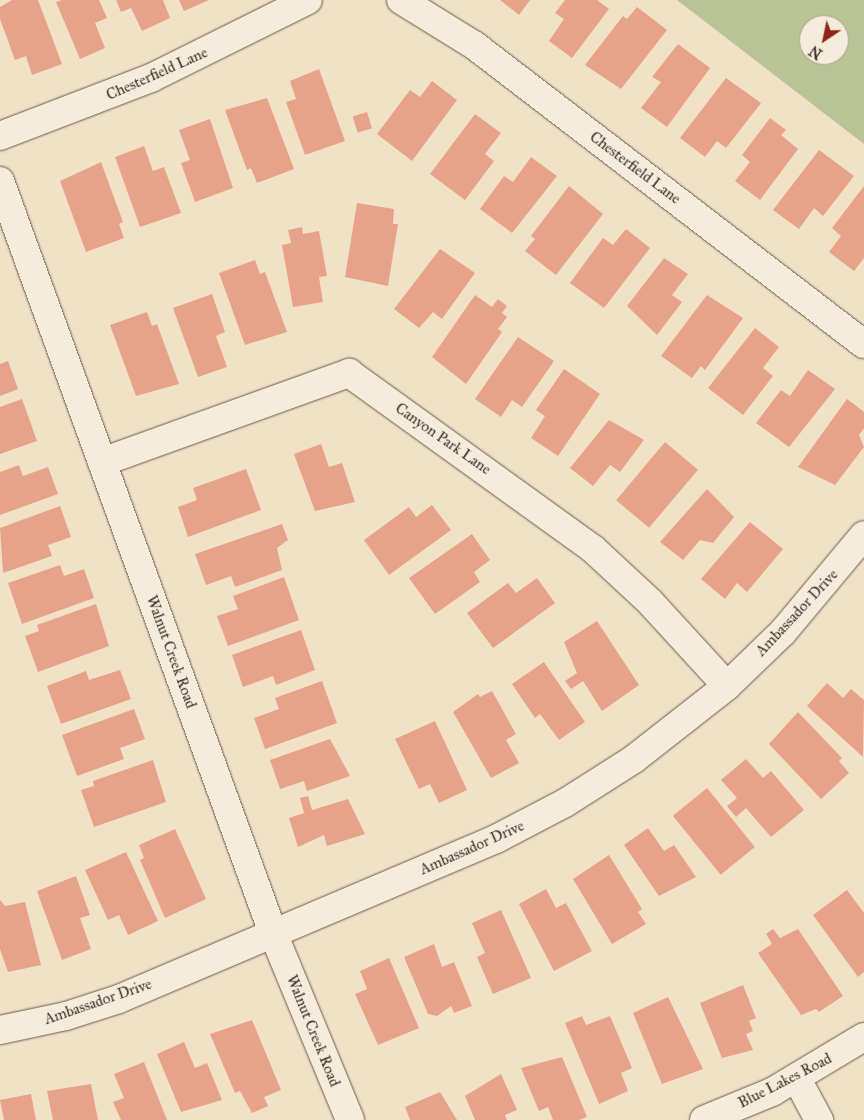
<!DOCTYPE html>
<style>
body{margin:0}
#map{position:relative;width:864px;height:1120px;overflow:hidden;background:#f1e2c7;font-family:"IM FELL Great Primer",serif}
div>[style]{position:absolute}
.green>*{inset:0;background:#bac396}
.building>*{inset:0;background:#e7a28a;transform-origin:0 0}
.roads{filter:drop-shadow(0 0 1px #675a49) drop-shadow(0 0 1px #675a49)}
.minor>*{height:28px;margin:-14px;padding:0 14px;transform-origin:14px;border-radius:14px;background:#f6ecdb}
span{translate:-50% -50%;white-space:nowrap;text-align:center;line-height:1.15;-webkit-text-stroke:4px #f6ecdb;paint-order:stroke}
.street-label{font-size:15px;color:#392d1f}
.north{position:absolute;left:799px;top:15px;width:50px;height:50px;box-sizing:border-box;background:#f6ecdb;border:1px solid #aaa090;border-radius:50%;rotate:214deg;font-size:14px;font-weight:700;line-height:20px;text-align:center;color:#392d1f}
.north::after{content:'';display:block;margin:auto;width:18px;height:22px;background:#8f2418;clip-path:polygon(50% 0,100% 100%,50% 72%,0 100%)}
</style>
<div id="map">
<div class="green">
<i style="clip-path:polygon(evenodd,677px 0,864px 0,864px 144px,677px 0,809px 25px,839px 25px,839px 55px,809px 55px,809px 25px)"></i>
</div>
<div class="building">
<i style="clip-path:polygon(12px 0,38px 0,62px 64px,32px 75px,26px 56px,15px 60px,0 19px,0 7px)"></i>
<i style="clip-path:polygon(62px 0,99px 0,107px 18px,95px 23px,105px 48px,80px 59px,56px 2px)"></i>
<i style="clip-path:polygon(116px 0,163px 0,170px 18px,142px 31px,131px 8px,121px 12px)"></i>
<i style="clip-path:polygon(179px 0,209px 0,184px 11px)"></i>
<i style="clip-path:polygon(500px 0,530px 0,519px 15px)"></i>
<i style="clip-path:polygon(565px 0,597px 0,609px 9px,572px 58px,549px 41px,564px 19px,555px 13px)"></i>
<i style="clip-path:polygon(637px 7px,667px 30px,621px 89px,585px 65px,623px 16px,627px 19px)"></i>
<i style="clip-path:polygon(678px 44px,710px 68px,667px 127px,641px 108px,661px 82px,652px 77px)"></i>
<i style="clip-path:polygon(319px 69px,345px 141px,305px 155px,286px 102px,296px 99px,290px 81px)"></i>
<i style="clip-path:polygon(726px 78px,761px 103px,726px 148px,717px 141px,705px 157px,680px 138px)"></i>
<i style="clip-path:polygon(432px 81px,457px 100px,412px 161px,377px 134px,410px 90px,420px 97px)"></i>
<i style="clip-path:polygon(267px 98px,294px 169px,257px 183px,251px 168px,247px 170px,225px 110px)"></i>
<i style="left:367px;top:112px;width:17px;height:15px;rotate:73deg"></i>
<i style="clip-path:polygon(475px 114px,501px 133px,485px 154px,494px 161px,465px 200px,430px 174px)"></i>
<i style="clip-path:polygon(770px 118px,786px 130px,781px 135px,798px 149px,760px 200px,735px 181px,750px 162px,742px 155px)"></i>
<i style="clip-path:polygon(210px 119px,233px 188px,195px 202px,181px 163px,190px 160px,179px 130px)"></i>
<i style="clip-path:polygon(144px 146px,153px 171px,164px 167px,181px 213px,140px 227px,115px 157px)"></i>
<i style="clip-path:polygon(819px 150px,854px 176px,823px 216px,814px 208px,799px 229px,773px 210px)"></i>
<i style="clip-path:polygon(531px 157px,557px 176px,512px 233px,480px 209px,504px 176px,513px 182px)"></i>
<i style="clip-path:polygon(101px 162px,123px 222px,119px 224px,124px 238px,86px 252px,60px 181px)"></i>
<i style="clip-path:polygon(569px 186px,603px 214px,556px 275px,525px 251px,535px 239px,531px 236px)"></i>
<i style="clip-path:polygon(864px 186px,864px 258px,854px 271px,829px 252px,841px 236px,832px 228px)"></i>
<i style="clip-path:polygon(357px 203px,394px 209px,393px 224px,398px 224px,388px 286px,345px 277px)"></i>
<i style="clip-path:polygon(302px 227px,303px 234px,319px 231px,327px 276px,319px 277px,323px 302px,293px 307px,282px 245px,291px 243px,288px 230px)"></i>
<i style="clip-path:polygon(626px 229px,650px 248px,604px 308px,570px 283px,603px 238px,613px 245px)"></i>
<i style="clip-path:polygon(440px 249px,475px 273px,442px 319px,433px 312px,419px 328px,394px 309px)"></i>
<i style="clip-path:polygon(664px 258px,688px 274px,672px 295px,682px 302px,657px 335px,627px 306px)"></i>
<i style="clip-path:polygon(255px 260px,260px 274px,265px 272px,287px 332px,245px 345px,219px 273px)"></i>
<i style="clip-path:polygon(212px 294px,225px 332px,216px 336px,227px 367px,198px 377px,173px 308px)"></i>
<i style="clip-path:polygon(475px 295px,492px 307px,498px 299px,507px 306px,502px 313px,507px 317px,498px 329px,502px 332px,466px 384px,432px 357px)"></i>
<i style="clip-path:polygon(707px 295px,743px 318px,705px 370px,701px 366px,692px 378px,661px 356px)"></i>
<i style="clip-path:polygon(147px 312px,152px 326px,157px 324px,179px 384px,136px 396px,110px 325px)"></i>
<i style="clip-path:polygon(755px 328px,779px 347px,763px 368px,773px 376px,743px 415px,708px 388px)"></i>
<i style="clip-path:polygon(518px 337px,554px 361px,522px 407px,512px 400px,501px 417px,475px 399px)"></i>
<i style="clip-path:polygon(8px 361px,18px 389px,0 396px,0 364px)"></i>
<i style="clip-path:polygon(564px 369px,600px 394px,558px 456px,531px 438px,545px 416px,536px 410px)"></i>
<i style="clip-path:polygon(808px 370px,835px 389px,789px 447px,756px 423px,781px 390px,790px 396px)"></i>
<i style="clip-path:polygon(22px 399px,37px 441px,0 454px,0 407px)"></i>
<i style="clip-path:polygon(847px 399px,864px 412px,864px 428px,859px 435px,864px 447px,835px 485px,798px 467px)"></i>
<i style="clip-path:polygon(609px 420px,644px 440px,620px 472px,610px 465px,593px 486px,570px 468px)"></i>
<i style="left:665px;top:442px;width:43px;height:76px;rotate:40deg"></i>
<i style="clip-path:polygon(321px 444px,329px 467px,342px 463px,355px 502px,315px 511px,294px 454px)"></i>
<i style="clip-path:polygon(19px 465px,23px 476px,48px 467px,58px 494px,0 515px,0 472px)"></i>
<i style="clip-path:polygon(246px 469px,261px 510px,188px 537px,178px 507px,197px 500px,193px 488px)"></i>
<i style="clip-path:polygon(707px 489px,734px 517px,713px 543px,700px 540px,683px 560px,660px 542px)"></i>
<i style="clip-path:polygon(432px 505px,451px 530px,389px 575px,364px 540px,409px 507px,416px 517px)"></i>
<i style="clip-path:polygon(60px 506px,71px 537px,48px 545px,52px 556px,3px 573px,0 528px)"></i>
<i style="clip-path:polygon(750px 522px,783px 549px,747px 592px,737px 583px,725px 599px,701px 579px)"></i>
<i style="clip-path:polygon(282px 524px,288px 540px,277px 548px,282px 570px,235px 587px,231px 576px,206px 585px,195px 554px)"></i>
<i style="clip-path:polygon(472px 534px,490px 560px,474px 572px,480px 582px,435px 614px,409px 578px)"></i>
<i style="clip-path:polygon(60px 565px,64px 576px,84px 569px,94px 598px,22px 624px,8px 583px)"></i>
<i style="clip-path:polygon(284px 577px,299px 620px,228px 646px,217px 616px,238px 609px,233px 596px)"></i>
<i style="clip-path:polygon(537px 578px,555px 603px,493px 648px,467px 613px,508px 583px,516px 593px)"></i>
<i style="clip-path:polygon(96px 604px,109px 646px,38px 672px,25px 636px,39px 631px,37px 625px)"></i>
<i style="clip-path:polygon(597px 621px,639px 685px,602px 711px,583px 681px,571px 689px,565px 681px,577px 673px,564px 642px)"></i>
<i style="clip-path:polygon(301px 630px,315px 670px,276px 685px,273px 676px,243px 687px,232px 655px)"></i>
<i style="clip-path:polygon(544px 662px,585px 722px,559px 740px,540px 714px,535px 718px,512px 684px)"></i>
<i style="clip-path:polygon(120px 670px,131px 699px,61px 724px,47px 686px,86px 671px,89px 680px)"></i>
<i style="clip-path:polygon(322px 681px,337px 723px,265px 749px,254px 718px,279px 709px,275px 698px)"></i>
<i style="clip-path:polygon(827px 683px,843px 698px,851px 689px,864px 700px,863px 757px,807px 706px)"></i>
<i style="clip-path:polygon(492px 691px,516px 734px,506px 740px,519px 763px,491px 778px,453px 712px,478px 694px,480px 697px)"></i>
<i style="clip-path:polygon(134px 709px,145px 739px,120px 748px,124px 759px,77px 776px,62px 735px)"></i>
<i style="clip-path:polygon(798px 712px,842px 758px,839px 761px,849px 773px,821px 799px,769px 744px)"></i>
<i style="clip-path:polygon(435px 721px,467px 790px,439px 803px,430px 784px,419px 789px,395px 739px)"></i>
<i style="clip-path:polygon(330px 739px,350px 776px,307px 791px,304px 781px,280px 789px,270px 760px)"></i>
<i style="clip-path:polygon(746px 759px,763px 778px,771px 771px,804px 810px,771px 837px,746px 808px,736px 817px,727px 806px,737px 798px,721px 780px)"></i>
<i style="clip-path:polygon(153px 760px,166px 802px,94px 827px,81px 790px,94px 786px,93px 781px)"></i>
<i style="left:707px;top:788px;width:76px;height:44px;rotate:51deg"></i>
<i style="clip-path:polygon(308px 796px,312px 810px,348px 799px,365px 834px,327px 846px,324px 835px,298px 847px,289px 818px,304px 813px,300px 798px)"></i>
<i style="clip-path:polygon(648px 828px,664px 851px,674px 845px,696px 877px,659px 896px,624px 845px)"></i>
<i style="clip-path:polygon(175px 829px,206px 899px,165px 918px,140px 860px,144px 858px,139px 845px)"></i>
<i style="clip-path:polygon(126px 852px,158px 921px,128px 935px,119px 915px,108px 920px,85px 870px)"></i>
<i style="clip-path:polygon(609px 855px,642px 909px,638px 912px,646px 924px,612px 944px,573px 879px)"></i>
<i style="clip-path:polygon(76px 876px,90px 915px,80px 918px,91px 949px,62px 960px,37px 891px)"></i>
<i style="clip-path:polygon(546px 889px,556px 908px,566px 903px,592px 951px,554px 971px,519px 904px)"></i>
<i style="clip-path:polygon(847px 890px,864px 913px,864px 972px,858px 977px,813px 915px)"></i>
<i style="clip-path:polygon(0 900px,5px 906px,25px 902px,41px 965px,8px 972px,0 949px)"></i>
<i style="clip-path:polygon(501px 910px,531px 978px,493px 994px,477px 957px,485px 953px,472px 923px)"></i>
<i style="clip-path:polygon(773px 929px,780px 938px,798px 929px,843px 996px,819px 1012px,816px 1009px,801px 1015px,758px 953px,772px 944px,766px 934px)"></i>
<i style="clip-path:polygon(434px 944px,442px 967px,454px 962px,472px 1006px,454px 1013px,451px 1006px,437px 1016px,428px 1014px,404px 957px)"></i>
<i style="clip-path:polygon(389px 958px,419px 1028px,378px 1045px,355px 994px,367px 989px,360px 971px)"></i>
<i style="clip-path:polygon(743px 985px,756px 1018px,749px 1021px,753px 1031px,746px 1034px,753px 1050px,722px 1058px,700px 1003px)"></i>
<i style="clip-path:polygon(668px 997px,703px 1069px,662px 1084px,633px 1013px)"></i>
<i style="clip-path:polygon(582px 1016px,586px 1025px,610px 1016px,632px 1068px,621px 1073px,628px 1091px,599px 1104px,565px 1023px)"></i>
<i style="clip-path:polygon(252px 1020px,281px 1090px,264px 1097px,268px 1106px,252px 1113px,240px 1091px,235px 1093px,210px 1034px)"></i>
<i style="clip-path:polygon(184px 1042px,195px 1068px,207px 1063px,222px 1100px,181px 1112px,157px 1054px)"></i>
<i style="clip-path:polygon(562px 1057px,587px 1117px,579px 1120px,553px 1120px,548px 1107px,539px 1111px,521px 1068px)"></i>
<i style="clip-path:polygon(144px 1062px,167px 1120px,121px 1120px,113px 1102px,124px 1098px,114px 1074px)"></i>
<i style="clip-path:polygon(501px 1074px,517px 1110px,505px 1115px,507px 1120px,475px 1120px,465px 1096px)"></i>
<i style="clip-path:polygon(91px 1084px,98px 1120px,53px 1120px,47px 1091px)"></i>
<i style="clip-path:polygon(440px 1092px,457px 1120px,410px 1120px,405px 1107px)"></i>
<i style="clip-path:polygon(31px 1094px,36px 1120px,4px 1120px,0 1100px)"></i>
</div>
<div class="roads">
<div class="minor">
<i style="left:401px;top:0;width:86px;rotate:31.7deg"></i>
<i style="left:474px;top:45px;width:491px;rotate:37.5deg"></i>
<i style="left:0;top:136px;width:162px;rotate:-21deg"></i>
<i style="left:151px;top:78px;width:175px;rotate:-26.4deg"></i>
<i style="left:0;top:181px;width:800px;rotate:70.05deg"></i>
<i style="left:273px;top:933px;width:202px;rotate:67.6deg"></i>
<i style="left:102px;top:462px;width:263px;rotate:-19.8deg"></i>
<i style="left:349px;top:373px;width:301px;rotate:35.8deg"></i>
<i style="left:593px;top:549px;width:78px;rotate:42.9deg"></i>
<i style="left:650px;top:602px;width:114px;rotate:47.5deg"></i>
<i style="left:0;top:1030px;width:67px;rotate:-12deg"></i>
<i style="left:66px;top:1016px;width:56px;rotate:-17.8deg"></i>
<i style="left:119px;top:999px;width:410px;rotate:-23deg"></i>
<i style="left:496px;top:839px;width:78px;rotate:-27.6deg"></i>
<i style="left:565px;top:803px;width:82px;rotate:-32.5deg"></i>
<i style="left:634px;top:759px;width:118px;rotate:-38.1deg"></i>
<i style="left:727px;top:686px;width:78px;rotate:-44deg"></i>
<i style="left:783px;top:632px;width:126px;rotate:-50.1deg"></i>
<i style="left:797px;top:1079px;width:47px;rotate:61.8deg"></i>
<i style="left:704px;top:1120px;width:74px;rotate:-22.4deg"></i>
<i style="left:772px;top:1092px;width:107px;rotate:-30.9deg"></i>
</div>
</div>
<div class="street-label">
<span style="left:157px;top:74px;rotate:-24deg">Chesterfield Lane</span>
<span style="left:635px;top:168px;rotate:37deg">Chesterfield Lane</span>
<span style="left:443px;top:439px;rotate:35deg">Canyon Park Lane</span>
<span style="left:797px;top:613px;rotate:-47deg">Ambassador Drive</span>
<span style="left:171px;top:652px;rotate:70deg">Walnut Creek Road</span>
<span style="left:472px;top:848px;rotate:-24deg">Ambassador Drive</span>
<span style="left:98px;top:1002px;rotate:-19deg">Ambassador Drive</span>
<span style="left:313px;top:1031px;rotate:68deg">Walnut Creek Road</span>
<span style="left:785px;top:1081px;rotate:-27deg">Blue Lakes Road</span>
</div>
<div class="north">N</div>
</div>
